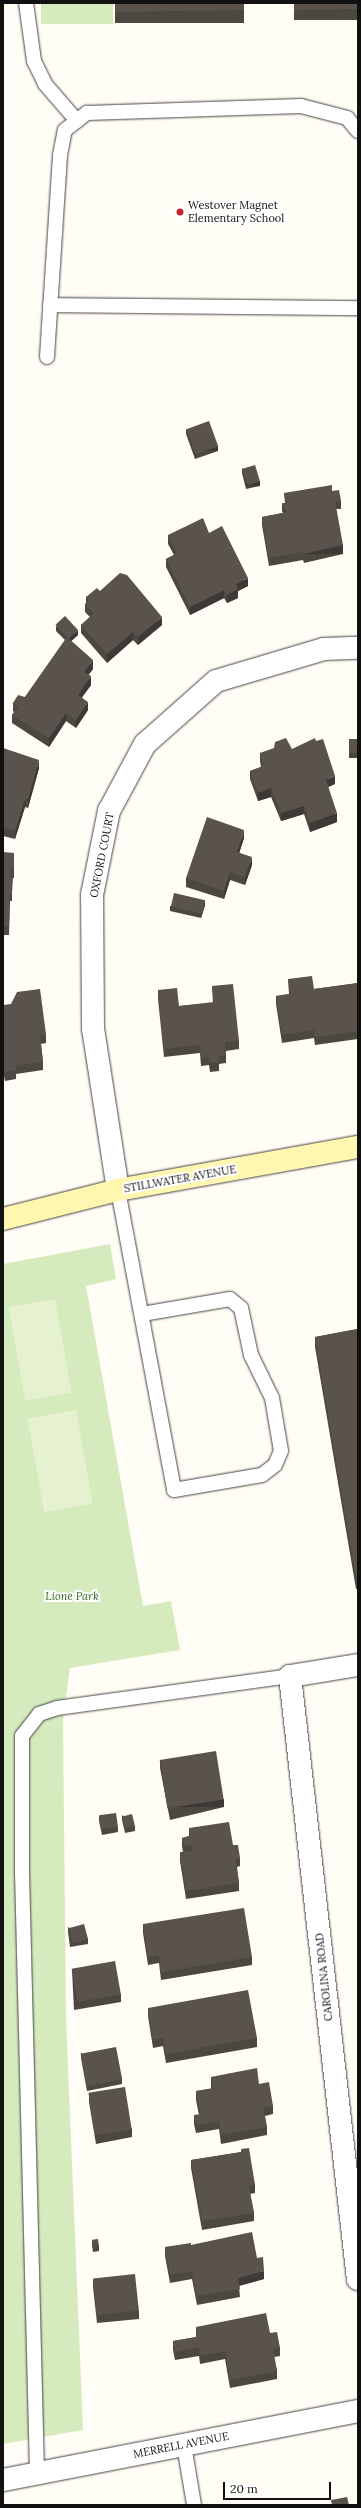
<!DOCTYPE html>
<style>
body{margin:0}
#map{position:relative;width:361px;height:2508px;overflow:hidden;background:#fffdf5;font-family:Lora,serif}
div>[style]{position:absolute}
.green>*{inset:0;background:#d5ebbd;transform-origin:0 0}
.pitch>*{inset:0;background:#e6f2cf;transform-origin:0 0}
.roads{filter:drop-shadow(0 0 1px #444) drop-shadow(0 0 1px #444)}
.service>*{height:14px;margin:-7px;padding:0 7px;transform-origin:7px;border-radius:7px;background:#fff}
.minor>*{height:22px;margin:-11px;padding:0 11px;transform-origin:11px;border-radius:11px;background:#fff}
.secondary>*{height:22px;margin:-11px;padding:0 11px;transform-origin:11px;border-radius:11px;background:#fff6b0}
.wall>*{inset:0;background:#4d4742;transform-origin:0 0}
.shaded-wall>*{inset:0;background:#3f3936;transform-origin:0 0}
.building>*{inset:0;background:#5a524d;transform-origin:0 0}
.dots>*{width:11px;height:11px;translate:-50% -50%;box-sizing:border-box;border:2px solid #fff;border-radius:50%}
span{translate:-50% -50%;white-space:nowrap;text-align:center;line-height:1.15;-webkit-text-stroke:4px #fff;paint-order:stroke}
.poi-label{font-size:11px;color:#111}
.left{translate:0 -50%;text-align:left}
.street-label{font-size:11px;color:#111}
.park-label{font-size:11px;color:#2f6b1f;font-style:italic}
.frame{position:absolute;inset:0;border:4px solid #111;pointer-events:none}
.scale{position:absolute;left:223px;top:2482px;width:108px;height:18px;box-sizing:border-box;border:2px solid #111;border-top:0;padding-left:5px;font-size:12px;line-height:14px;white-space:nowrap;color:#111;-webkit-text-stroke:3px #fff;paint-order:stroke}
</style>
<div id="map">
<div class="green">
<i style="left:41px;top:3px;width:72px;height:21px"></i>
<i style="clip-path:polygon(110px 1244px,116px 1279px,86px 1286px,143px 1606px,171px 1601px,180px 1650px,70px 1668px,63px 1720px,66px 2017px,83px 2430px,3px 2444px,3px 1264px)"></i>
</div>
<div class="pitch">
<i style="left:55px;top:1299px;width:95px;height:47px;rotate:80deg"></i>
<i style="left:76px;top:1410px;width:95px;height:49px;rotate:80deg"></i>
</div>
<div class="roads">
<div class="service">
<i style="left:26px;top:3px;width:59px;rotate:82.1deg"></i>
<i style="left:34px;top:61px;width:25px;rotate:64deg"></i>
<i style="left:45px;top:84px;width:49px;rotate:49.1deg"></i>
<i style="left:50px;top:305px;width:308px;rotate:0.6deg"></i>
<i style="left:47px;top:357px;width:202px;rotate:-86.3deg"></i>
<i style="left:60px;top:155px;width:25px;rotate:-79deg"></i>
<i style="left:65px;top:130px;width:28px;rotate:-38deg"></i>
<i style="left:87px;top:113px;width:214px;rotate:-1.9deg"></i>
<i style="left:301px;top:106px;width:48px;rotate:14.6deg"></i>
<i style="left:347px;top:118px;width:17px;rotate:50deg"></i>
<i style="left:118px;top:1190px;width:305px;rotate:79.4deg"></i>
<i style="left:174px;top:1490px;width:89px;rotate:-9.7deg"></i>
<i style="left:262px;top:1475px;width:16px;rotate:-38deg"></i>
<i style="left:275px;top:1465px;width:15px;rotate:-67deg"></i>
<i style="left:281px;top:1451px;width:54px;rotate:-99.6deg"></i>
<i style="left:272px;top:1398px;width:48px;rotate:-116deg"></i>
<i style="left:251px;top:1355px;width:48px;rotate:-102deg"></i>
<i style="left:241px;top:1308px;width:14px;rotate:-141deg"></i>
<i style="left:230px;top:1299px;width:89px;rotate:170.3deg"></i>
<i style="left:184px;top:2445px;width:61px;rotate:80.5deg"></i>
<i style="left:37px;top:2473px;width:600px;rotate:-91.43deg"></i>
<i style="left:22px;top:1873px;width:137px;rotate:-90deg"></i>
<i style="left:22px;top:1736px;width:28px;rotate:-52deg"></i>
<i style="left:39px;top:1714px;width:19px;rotate:-18deg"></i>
<i style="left:57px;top:1708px;width:235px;rotate:-7.8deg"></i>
</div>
<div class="minor">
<i style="left:118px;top:1190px;width:163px;rotate:-98.8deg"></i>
<i style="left:93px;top:1029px;width:134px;rotate:-90.4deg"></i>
<i style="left:92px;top:895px;width:86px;rotate:-78.6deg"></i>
<i style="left:109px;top:811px;width:76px;rotate:-61.8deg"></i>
<i style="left:145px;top:744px;width:95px;rotate:-41.6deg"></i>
<i style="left:216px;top:681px;width:113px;rotate:-16.5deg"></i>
<i style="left:324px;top:649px;width:34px;rotate:-2deg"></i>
<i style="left:358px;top:1665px;width:69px;rotate:170.8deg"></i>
<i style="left:290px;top:1676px;width:607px;rotate:83.57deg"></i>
<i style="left:3px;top:2480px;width:362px;rotate:-11deg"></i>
</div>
<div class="secondary">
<i style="left:3px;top:1219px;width:119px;rotate:-14.2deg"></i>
<i style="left:118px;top:1190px;width:244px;rotate:-10.2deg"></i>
</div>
</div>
<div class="wall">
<i style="left:115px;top:3px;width:129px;height:20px"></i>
<i style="left:294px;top:3px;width:64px;height:17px"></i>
<i style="left:357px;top:416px;width:1px;height:25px"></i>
<i style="clip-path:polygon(186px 429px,218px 451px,195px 459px,186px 434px)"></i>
<i style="clip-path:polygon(242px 468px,260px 486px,246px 489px,242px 473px)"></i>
<i style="clip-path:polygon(332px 491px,341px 501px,341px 509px,336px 509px,343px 554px,304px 563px,303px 560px,269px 566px,262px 525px,262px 517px,283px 513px,282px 511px,282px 503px,285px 503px,284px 493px)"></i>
<i style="clip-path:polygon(209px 533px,248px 586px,238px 591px,238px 598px,227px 603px,224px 598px,190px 615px,166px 567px,166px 559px,174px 555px,168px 544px,168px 535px)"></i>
<i style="clip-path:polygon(100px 591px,162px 625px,138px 645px,133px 640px,107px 663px,81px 633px,81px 625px,90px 617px,85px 612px,85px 604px,86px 603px,86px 597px)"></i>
<i style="clip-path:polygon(56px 626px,78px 635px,71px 641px,93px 669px,88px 675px,91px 685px,82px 697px,88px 710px,76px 728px,66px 721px,49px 747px,12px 723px,12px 715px,14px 712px,13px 711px,13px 703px,25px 697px,65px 640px,56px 631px)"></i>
<i style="left:349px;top:739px;width:9px;height:19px"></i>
<i style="clip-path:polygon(3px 748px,39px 768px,28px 808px,25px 807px,15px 839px,3px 836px)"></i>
<i style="clip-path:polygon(292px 749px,335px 784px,328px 787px,337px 822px,310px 832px,304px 814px,281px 821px,271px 797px,258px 801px,250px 779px,250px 771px,261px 767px,260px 761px,260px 753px)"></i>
<i style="clip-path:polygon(244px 838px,239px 853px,252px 865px,245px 885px,230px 880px,224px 899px,186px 887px,186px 878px)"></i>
<i style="clip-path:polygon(3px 852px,14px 861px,14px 878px,12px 878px,12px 901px,10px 901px,9px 935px,3px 935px)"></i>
<i style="clip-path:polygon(205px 905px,201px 918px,170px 911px,170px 906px)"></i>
<i style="clip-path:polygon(288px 979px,314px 989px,358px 983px,358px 1039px,315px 1045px,314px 1038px,282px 1043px,276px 1004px,276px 996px,289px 994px)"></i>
<i style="clip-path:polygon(212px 986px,239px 1041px,239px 1049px,226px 1051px,226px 1063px,219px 1064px,219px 1071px,210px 1072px,209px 1065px,201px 1066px,200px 1053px,164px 1057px,158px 999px,158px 990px,179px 1006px,213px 1003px)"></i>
<i style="clip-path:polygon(3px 1005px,46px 1034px,46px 1043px,41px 1044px,43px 1062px,43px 1070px,16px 1074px,16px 1079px,5px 1081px,4px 1076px,3px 1076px)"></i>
<i style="clip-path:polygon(357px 1319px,358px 1319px,358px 1589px,356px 1589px,315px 1347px,315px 1337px,357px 1329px)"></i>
<i style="clip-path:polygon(160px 1760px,224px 1807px,170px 1820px,160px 1768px)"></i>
<i style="clip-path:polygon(122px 1815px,135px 1826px,135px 1831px,125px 1833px,122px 1820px)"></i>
<i style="clip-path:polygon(99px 1816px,118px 1827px,118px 1832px,102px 1835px,99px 1821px)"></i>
<i style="clip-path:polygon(189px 1828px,233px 1845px,240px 1858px,240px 1866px,237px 1867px,239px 1883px,239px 1891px,186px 1899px,180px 1861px,180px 1852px,183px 1852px,182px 1846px,182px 1838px,189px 1836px)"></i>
<i style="clip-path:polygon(143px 1924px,252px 1957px,252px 1965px,161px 1980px,159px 1963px,148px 1965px,143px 1933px)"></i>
<i style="clip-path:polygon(68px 1927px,88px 1939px,88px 1944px,70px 1947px,68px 1932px)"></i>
<i style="clip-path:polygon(72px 1970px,121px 1994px,121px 2002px,74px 2010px)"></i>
<i style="clip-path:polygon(148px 2008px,257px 2038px,257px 2047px,166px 2063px,163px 2046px,153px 2048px,148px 2016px)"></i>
<i style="clip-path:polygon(81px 2053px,122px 2079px,122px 2084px,87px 2091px,81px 2058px)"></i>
<i style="clip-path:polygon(211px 2077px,259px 2084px,273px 2106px,273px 2114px,265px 2116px,267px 2127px,267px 2135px,221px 2144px,219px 2129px,196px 2133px,194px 2124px,194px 2115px,199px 2115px,196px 2100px,196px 2091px,211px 2089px)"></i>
<i style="clip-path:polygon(89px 2094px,132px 2129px,132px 2137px,96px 2144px,89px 2102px)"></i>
<i style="clip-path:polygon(241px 2149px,255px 2185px,255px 2193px,250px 2194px,254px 2213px,254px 2221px,202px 2230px,191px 2168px,191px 2160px,241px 2152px)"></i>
<i style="clip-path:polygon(92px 2240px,99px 2246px,99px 2251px,93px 2252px,92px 2245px)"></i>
<i style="clip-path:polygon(191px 2245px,257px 2258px,264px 2279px,239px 2286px,240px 2297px,197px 2305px,192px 2279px,170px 2283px,165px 2256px,165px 2247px)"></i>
<i style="clip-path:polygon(93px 2279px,139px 2311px,139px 2319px,97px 2323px,93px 2287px)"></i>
<i style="clip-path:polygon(196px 2327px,270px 2333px,280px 2348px,280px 2356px,274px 2357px,277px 2371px,277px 2379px,230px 2388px,225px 2359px,200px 2364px,199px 2356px,175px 2360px,173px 2350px,173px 2341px,196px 2337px)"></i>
</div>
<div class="shaded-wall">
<i style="left:218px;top:446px;width:5px;height:24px;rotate:90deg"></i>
<i style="left:260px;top:481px;width:5px;height:14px;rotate:90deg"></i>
<i style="left:343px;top:545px;width:9px;height:40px;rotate:90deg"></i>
<i style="clip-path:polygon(248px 578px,248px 586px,238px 591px,238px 598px,227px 603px,227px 595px,236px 584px)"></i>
<i style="clip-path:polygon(224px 590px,224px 598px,190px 615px,190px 607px)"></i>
<i style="clip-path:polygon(162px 617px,162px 625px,138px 645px,138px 637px)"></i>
<i style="clip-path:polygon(78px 630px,78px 635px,68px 644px,68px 639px)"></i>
<i style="clip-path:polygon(133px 632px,133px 640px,107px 663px,107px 654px)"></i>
<i style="clip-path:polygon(93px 660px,93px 669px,84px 681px,84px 672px)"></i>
<i style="clip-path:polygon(91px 676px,91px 685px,78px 703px,78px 695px)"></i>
<i style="clip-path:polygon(88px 702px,88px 710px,76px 728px,76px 720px)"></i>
<i style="clip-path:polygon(66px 713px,66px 721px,49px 747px,49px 738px)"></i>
<i style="clip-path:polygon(39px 760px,39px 768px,28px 808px,28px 799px)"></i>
<i style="clip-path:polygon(335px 776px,335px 784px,326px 788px,326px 780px)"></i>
<i style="clip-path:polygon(271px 788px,271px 797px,258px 801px,258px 793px)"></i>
<i style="clip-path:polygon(25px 799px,25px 807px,15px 839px,15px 831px)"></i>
<i style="clip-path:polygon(304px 806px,304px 814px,281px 821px,281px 813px)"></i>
<i style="clip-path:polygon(337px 813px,337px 822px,310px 832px,310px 823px)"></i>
<i style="clip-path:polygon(244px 830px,244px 838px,237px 860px,237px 852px)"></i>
<i style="clip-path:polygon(252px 857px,252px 865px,245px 885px,245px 877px)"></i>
<i style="clip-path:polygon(230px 872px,230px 880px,224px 899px,224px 891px)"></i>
<i style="clip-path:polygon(205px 900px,205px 905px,201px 918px,201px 913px)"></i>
<i style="left:224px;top:1799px;width:8px;height:56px;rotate:90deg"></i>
<i style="clip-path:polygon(264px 2271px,264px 2279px,238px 2286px,238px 2278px)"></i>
</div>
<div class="building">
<i style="clip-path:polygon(115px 3px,244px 3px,244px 10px,115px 12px)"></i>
<i style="clip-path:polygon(294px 3px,358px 3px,358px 9px,294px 10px)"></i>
<i style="left:357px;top:416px;width:1px;height:20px"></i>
<i style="left:209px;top:421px;width:27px;height:24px;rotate:70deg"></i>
<i style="left:255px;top:465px;width:17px;height:13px;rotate:73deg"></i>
<i style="clip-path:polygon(332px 485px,332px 491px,339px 490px,341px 501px,335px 501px,343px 545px,304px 554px,303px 552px,269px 558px,262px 517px,287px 512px,282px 503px,286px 503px,284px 493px)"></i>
<i style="clip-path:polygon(203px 518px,209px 533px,222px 526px,248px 578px,236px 584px,238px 589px,227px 595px,224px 590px,190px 607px,166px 559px,177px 553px,168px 535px)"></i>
<i style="clip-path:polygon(120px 573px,127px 575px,162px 617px,138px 637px,133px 632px,107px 654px,81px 625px,94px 613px,85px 604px,89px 601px,86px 597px,97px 588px,100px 591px)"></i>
<i style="left:65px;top:616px;width:19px;height:13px;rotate:47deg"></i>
<i style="clip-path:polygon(67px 637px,93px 660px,84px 672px,91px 676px,78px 695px,88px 702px,76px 720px,66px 713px,49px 738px,12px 715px,18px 707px,13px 703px,18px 695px,25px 697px)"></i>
<i style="clip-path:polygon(286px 738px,292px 749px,315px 738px,316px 741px,323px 739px,335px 776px,326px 780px,337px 813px,310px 823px,304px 806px,281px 813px,271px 788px,258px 793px,250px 771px,263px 766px,260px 753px,274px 748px,275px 742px)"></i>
<i style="left:349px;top:739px;width:9px;height:14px"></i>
<i style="clip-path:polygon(3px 748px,39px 760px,28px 799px,25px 799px,15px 831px,3px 827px)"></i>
<i style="clip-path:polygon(207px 817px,244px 830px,237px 852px,252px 857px,245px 877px,230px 872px,224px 891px,186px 878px)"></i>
<i style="clip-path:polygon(3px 852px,14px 853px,14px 869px,11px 869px,10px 877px,13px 878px,12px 893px,10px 893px,9px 927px,3px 926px)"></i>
<i style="left:174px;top:893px;width:32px;height:14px;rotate:13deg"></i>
<i style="clip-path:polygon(312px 976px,314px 989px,358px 983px,358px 1031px,315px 1037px,314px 1030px,282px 1035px,276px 996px,290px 994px,288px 979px)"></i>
<i style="clip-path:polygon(233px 984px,239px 1041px,225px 1042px,226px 1055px,218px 1056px,219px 1062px,210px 1063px,209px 1057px,201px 1058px,200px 1045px,164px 1049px,158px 990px,177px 988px,179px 1006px,214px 1002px,212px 986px)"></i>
<i style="clip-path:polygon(40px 989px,46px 1034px,40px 1035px,43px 1062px,16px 1065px,16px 1071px,5px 1072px,4px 1067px,3px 1068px,3px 1005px,11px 1004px,17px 992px)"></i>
<i style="clip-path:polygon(358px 1329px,358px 1578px,356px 1578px,315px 1337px)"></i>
<i style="left:216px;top:1751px;width:49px;height:57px;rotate:81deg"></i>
<i style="left:116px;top:1813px;width:14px;height:17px;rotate:82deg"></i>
<i style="left:132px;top:1814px;width:12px;height:10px;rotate:76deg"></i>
<i style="clip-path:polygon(229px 1822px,233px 1845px,238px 1845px,240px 1858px,235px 1859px,239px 1883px,186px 1891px,180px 1852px,192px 1851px,192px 1845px,184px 1846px,182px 1838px,190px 1836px,189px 1828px)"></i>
<i style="clip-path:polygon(244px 1908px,252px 1957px,161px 1972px,159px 1955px,148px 1957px,143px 1924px)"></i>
<i style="left:84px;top:1924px;width:16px;height:16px;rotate:75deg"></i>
<i style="left:115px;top:1961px;width:34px;height:44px;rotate:80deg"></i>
<i style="clip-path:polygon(248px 1990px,257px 2038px,166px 2054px,163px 2038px,153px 2040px,148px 2008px)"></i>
<i style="left:116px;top:2047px;width:33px;height:36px;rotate:79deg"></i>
<i style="clip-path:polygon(257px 2068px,259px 2084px,269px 2082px,273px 2106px,263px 2108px,267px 2127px,221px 2135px,219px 2121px,196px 2125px,194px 2115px,201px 2114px,196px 2091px,213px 2088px,211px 2077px)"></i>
<i style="left:125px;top:2087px;width:43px;height:37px;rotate:81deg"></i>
<i style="clip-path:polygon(249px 2148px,255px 2185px,249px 2186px,254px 2213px,202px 2221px,191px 2160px,242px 2152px,241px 2149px)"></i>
<i style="clip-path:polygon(252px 2232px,257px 2258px,263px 2257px,264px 2271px,238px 2278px,240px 2289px,197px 2296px,192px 2271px,170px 2275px,165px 2247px,191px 2243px,191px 2245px)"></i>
<i style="left:98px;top:2239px;width:7px;height:6px;rotate:82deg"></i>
<i style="left:135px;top:2274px;width:37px;height:42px;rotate:84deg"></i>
<i style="clip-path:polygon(266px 2313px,270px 2333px,277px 2332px,280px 2348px,273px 2349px,277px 2371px,230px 2380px,225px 2351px,200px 2356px,199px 2347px,175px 2352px,173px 2341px,197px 2337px,196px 2327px)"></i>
<i style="clip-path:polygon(347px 2497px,349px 2505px,332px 2505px,331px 2500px)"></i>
</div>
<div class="dots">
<i style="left:180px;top:212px;background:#c4262e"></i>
</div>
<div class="poi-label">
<span class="left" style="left:188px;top:212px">Westover Magnet<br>Elementary School</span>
</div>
<div class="street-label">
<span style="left:102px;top:855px;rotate:-79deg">OXFORD COURT</span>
<span style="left:180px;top:1179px;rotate:-10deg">STILLWATER AVENUE</span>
<span style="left:324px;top:1977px;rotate:-96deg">CAROLINA ROAD</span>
<span style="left:181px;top:2445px;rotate:-11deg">MERRELL AVENUE</span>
</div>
<div class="park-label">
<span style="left:72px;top:1596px">Lione Park</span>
</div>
<div class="frame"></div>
<div class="scale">20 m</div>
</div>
